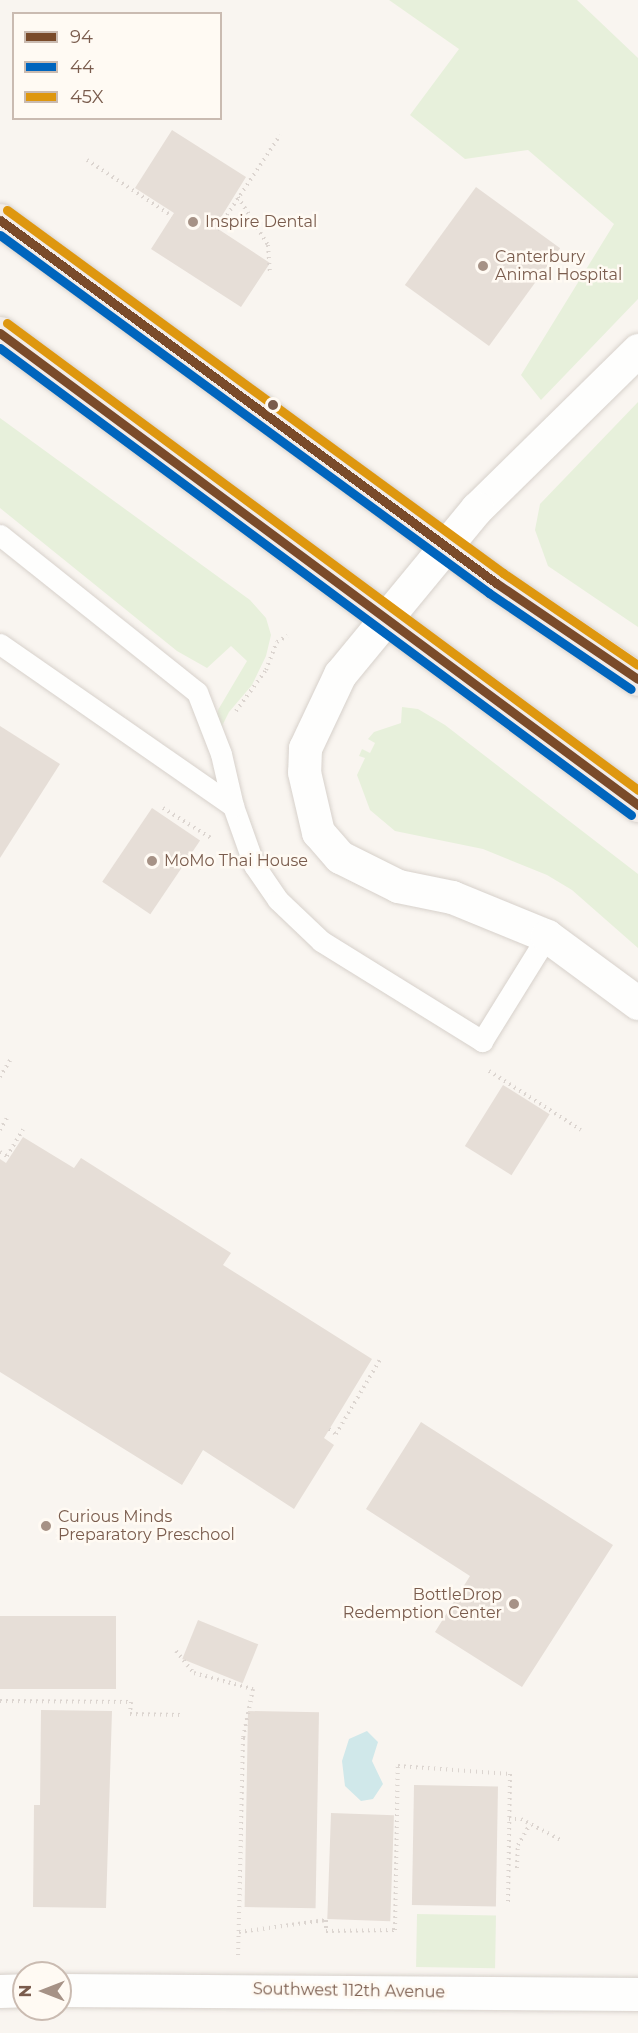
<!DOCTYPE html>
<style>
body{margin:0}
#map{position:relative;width:638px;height:2033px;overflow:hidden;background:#f9f5f0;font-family:Montserrat,sans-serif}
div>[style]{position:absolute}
.green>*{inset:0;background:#e7f0db;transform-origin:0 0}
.water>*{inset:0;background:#d0e8ea}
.building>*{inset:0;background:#e6ded7;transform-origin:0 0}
.path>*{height:4px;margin-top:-2px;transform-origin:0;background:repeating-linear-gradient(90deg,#dcd5d0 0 1.5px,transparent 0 6px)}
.roads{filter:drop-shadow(0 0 2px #d7d1cb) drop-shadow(0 0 2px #d7d1cb)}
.service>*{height:21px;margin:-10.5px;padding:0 10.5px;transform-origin:10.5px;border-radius:10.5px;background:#fefefd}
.minor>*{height:33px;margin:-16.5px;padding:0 16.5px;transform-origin:16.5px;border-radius:16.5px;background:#fefefd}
.trunk>*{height:33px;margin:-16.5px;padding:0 16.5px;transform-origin:16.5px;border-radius:16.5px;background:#f2ece8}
.bus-1>*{height:9px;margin:-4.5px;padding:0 4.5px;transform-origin:4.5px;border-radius:4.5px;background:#7a4b2a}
.bus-2>*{height:9px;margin:-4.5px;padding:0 4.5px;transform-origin:4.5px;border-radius:4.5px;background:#0065bd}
.bus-3>*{height:9px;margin:-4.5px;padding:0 4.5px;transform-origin:4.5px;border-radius:4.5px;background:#de970f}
.dots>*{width:16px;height:16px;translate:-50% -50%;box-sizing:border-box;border:3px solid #fffaf3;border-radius:50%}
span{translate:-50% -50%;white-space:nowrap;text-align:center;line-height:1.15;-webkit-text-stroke:5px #fffaf3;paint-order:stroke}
.poi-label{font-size:16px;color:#7a5c4d}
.left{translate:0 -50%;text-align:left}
.right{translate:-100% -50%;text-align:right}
.street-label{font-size:16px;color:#7a5c4d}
.legend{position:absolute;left:12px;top:12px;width:210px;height:108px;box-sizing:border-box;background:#fffaf3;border:2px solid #cabbb1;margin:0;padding:8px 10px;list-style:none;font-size:18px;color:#7a5c4d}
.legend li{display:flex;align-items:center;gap:12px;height:30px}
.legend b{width:30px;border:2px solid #cabbb1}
.north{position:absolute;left:12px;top:1961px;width:60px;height:60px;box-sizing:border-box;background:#fffaf3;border:2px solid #cabbb1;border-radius:50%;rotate:270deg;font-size:16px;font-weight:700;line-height:24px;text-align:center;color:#7a5c4d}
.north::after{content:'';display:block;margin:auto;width:21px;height:27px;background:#a69286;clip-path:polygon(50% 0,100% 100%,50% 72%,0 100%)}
</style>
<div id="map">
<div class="green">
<i style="clip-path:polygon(389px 0,577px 0,638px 58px,638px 299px,541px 400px,521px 375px,614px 224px,528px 150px,465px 159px,410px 115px,459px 49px)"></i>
<i style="clip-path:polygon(638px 402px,638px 627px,548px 566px,535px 530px,540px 504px)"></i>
<i style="clip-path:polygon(0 418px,250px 600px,266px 618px,271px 635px,266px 656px,252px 685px,229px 712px,218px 734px,214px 727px,218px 710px,247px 661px,231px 646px,207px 668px,177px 651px,0 508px)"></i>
<i style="clip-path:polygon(402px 707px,418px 709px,445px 725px,638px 874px,638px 948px,572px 890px,547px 875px,483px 849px,395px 831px,370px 810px,357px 775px,365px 758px,359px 756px,362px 749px,370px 753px,375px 743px,368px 739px,374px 732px,401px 723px)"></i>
<i style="left:417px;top:1914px;width:79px;height:53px;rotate:1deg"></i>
</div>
<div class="water">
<i style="clip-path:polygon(367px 1731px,378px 1742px,372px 1761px,383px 1784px,373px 1799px,361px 1801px,345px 1786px,342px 1761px,349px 1739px)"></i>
</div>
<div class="building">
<i style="clip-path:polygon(172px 130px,246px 177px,215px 227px,270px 263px,241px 307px,151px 249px,174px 213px,135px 188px)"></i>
<i style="left:476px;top:187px;width:104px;height:121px;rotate:36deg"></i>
<i style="clip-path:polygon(0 726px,60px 764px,0 858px)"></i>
<i style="left:152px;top:808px;width:58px;height:89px;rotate:34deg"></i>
<i style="left:503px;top:1085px;width:55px;height:72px;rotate:32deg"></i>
<i style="clip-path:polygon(23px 1137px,74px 1168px,81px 1158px,231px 1253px,223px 1265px,372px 1359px,324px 1438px,334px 1445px,294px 1509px,203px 1450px,182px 1485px,0 1372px,0 1159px,6px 1163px)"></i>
<i style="clip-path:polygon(421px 1422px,613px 1545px,522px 1687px,435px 1632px,470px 1576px,366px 1509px)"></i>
<i style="left:0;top:1616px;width:116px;height:73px"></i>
<i style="left:198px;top:1620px;width:65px;height:42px;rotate:22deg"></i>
<i style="clip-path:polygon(41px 1710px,112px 1711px,106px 1908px,33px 1907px,34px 1805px,40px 1805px)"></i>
<i style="left:248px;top:1711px;width:71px;height:196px;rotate:1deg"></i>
<i style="left:414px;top:1785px;width:84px;height:120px;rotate:1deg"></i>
<i style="left:331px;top:1813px;width:63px;height:106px;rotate:2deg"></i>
</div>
<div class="path">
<i style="left:87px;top:160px;width:102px;rotate:33.4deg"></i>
<i style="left:238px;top:197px;width:57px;rotate:58deg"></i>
<i style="left:268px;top:245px;width:27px;rotate:86deg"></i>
<i style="left:217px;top:230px;width:114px;rotate:-56.4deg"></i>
<i style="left:236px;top:711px;width:51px;rotate:-53.8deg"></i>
<i style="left:266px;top:670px;width:30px;rotate:-69deg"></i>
<i style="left:277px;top:642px;width:12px;rotate:-31deg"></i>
<i style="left:163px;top:808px;width:57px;rotate:32deg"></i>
<i style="left:489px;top:1071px;width:109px;rotate:32.7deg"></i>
<i style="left:0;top:1077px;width:21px;rotate:-59deg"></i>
<i style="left:0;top:1130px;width:14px;rotate:-60deg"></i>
<i style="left:0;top:1152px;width:8px;rotate:30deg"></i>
<i style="left:7px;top:1156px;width:31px;rotate:-59deg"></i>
<i style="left:329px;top:1429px;width:9px;rotate:36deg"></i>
<i style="left:336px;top:1434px;width:88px;rotate:-59.4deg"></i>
<i style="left:176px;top:1651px;width:28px;rotate:51deg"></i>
<i style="left:194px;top:1673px;width:61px;rotate:15.2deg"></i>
<i style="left:253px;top:1689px;width:50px;rotate:101.5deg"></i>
<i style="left:243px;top:1738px;width:218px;rotate:91.3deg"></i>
<i style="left:0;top:1701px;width:131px;rotate:0.4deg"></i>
<i style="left:131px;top:1702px;width:12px;rotate:95deg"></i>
<i style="left:130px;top:1714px;width:52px;rotate:1.1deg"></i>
<i style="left:509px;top:1819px;width:12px"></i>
<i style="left:521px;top:1819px;width:45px;rotate:27.7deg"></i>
<i style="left:517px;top:1868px;width:23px;rotate:-88deg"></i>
<i style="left:518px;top:1845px;width:24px;rotate:-60deg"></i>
<i style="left:239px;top:1932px;width:88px;rotate:-7.9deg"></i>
<i style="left:326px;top:1920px;width:11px;rotate:90deg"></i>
<i style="left:326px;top:1931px;width:69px;rotate:-0.8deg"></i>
<i style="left:395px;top:1930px;width:164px;rotate:-89deg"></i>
<i style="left:398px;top:1766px;width:112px;rotate:4.1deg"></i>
<i style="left:510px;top:1774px;width:129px;rotate:90.9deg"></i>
</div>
<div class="roads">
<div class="service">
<i style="left:0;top:535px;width:252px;rotate:38.6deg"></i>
<i style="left:197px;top:692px;width:66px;rotate:68.8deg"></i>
<i style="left:221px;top:754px;width:53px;rotate:77deg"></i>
<i style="left:233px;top:806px;width:63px;rotate:70.4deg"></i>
<i style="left:254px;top:865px;width:42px;rotate:55.6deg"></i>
<i style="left:278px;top:900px;width:59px;rotate:43.6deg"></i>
<i style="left:321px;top:941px;width:190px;rotate:31.8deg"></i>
<i style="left:482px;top:1041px;width:123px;rotate:-58.2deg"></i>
<i style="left:0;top:644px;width:284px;rotate:34.8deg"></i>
</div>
<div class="minor">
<i style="left:638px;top:350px;width:226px;rotate:135.5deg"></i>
<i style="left:477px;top:508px;width:215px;rotate:129.5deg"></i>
<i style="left:340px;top:674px;width:82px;rotate:115.3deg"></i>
<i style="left:305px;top:748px;width:24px;rotate:92deg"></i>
<i style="left:304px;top:772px;width:62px;rotate:76.9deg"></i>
<i style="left:318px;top:832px;width:33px;rotate:49deg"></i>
<i style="left:340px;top:857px;width:65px;rotate:26.6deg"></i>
<i style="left:398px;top:886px;width:55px;rotate:11.5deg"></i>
<i style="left:452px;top:897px;width:103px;rotate:22.3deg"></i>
<i style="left:547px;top:936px;width:113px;rotate:36.4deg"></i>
<i style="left:60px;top:1990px;width:578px;rotate:0.4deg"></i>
<i style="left:0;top:1991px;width:24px;rotate:-2deg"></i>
</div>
<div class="trunk">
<i style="left:0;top:220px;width:615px;rotate:36.2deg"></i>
<i style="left:496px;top:583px;width:171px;rotate:34.1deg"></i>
<i style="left:0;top:333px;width:794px;rotate:36.49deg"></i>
</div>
</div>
<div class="bus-1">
<i style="left:0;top:220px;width:615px;rotate:36.2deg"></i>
<i style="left:496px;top:583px;width:171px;rotate:34.1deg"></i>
<i style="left:0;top:333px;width:794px;rotate:36.49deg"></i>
</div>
<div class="bus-2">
<i style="left:0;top:235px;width:606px;rotate:36.21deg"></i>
<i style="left:489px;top:593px;width:171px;rotate:34.1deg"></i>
<i style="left:0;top:348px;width:785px;rotate:36.5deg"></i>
</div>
<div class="bus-3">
<i style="left:7px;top:210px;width:615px;rotate:36.2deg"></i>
<i style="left:503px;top:573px;width:163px;rotate:34.3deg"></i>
<i style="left:7px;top:323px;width:785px;rotate:36.5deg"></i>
</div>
<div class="dots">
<i style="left:193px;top:222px;background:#a69286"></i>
<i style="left:483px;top:266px;background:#a69286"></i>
<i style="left:273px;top:405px;background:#7a5c4d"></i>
<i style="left:152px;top:861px;background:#a69286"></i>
<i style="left:46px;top:1526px;background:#a69286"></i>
<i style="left:514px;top:1604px;background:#a69286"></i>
</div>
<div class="poi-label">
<span class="left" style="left:205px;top:222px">Inspire Dental</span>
<span class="left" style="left:495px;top:266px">Canterbury<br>Animal Hospital</span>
<span class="left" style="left:164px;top:861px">MoMo Thai House</span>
<span class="left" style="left:58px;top:1526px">Curious Minds<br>Preparatory Preschool</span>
<span class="right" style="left:502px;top:1604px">BottleDrop<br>Redemption Center</span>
</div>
<div class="street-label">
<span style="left:349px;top:1991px;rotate:1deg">Southwest 112th Avenue</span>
</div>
<ul class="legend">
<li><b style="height:8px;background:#7a4b2a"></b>94</li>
<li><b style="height:8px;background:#0065bd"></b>44</li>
<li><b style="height:8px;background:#de970f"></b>45X</li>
</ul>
<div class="north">N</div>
</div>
